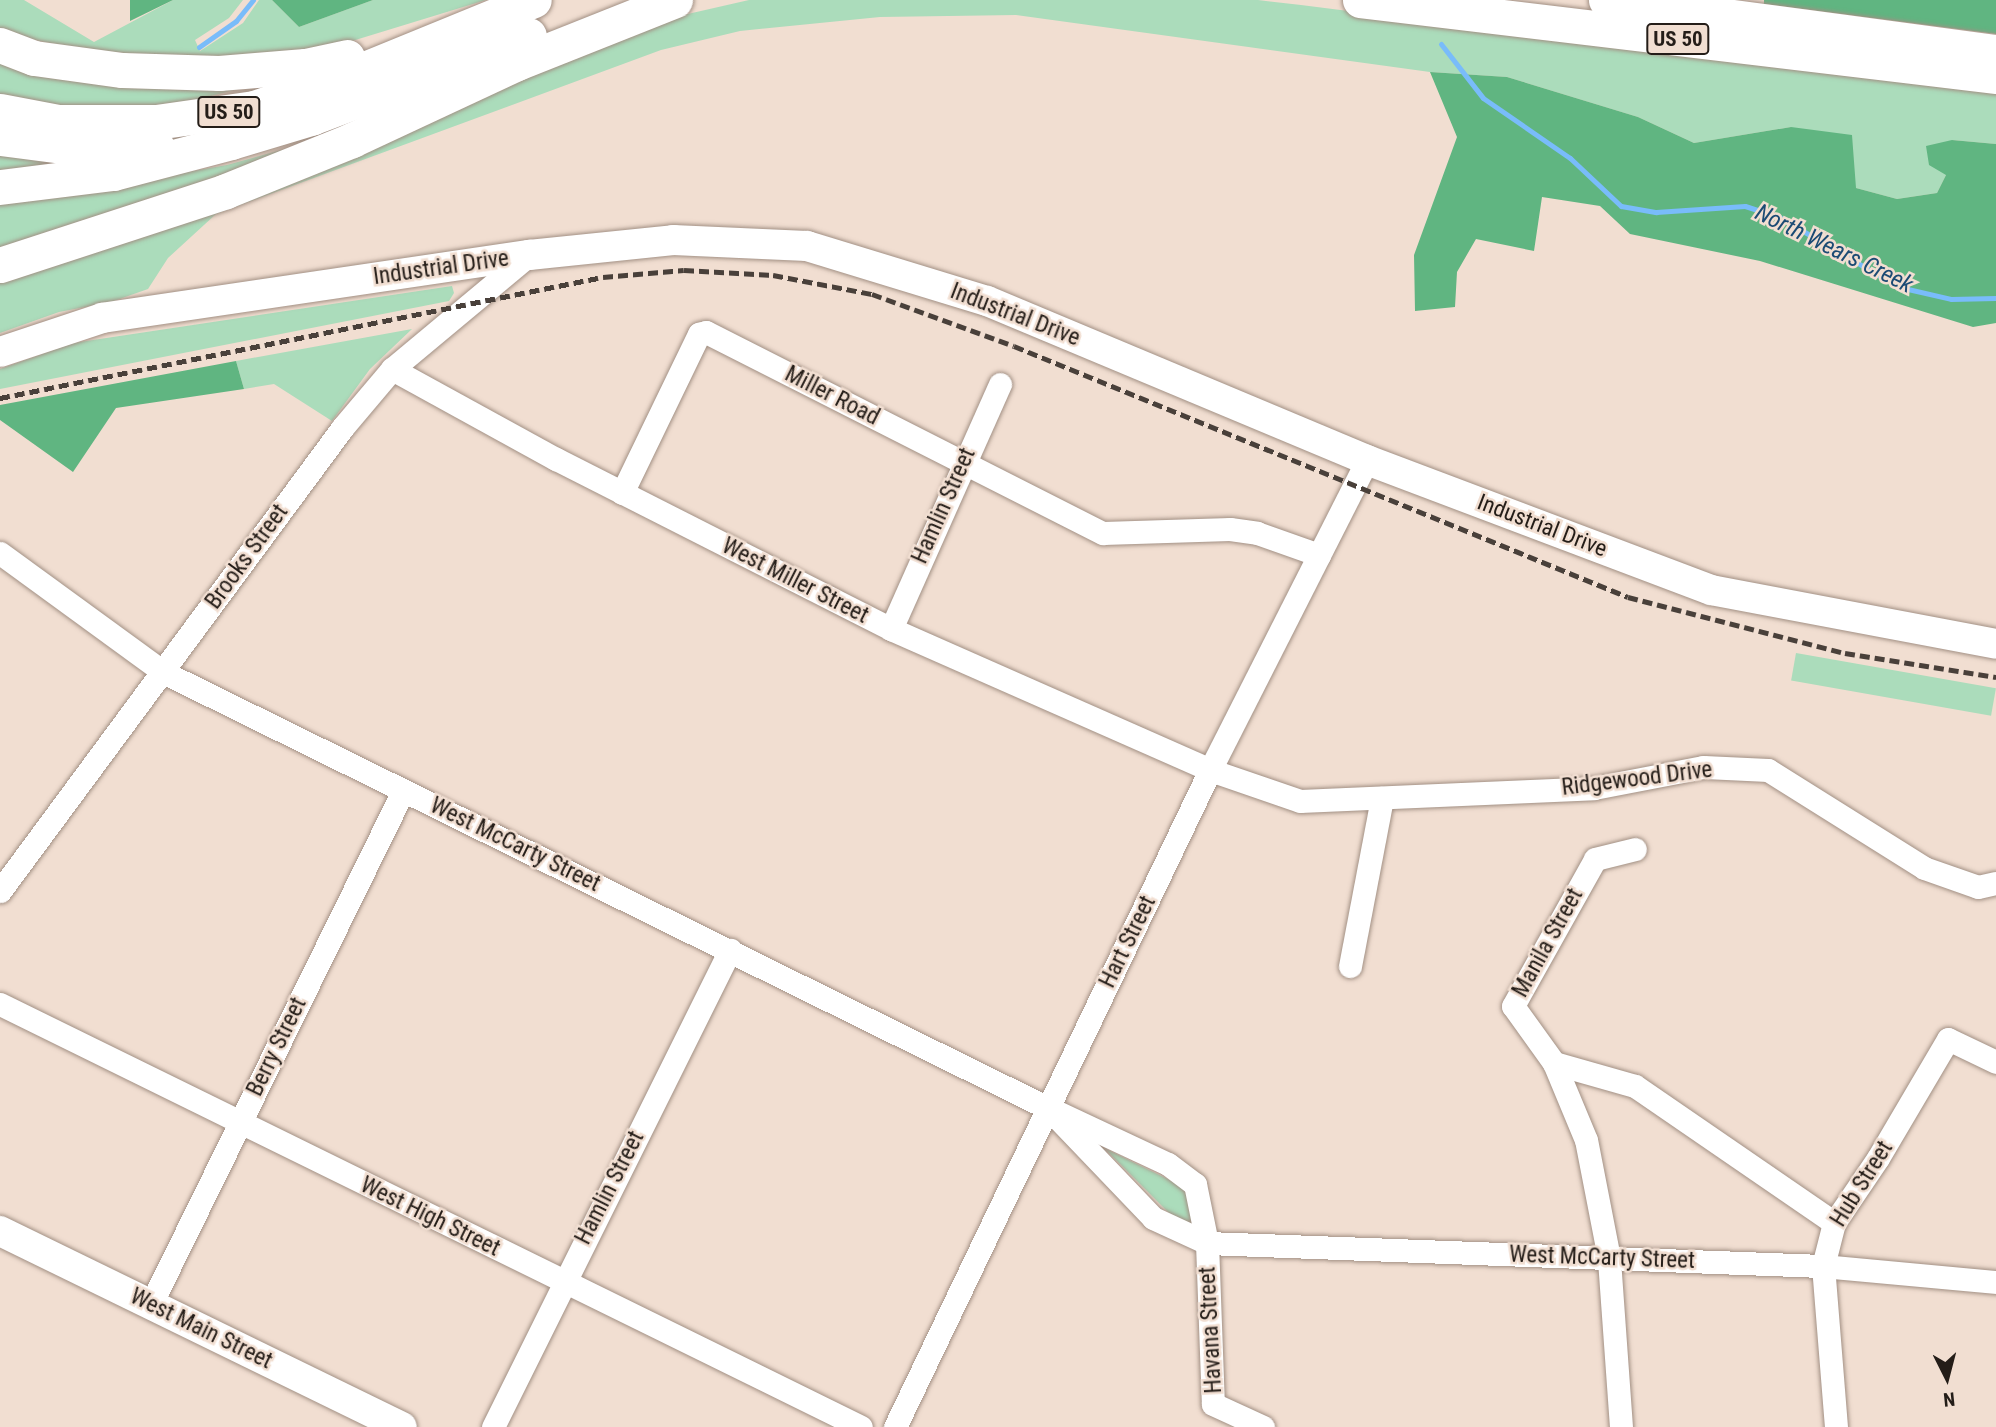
<!DOCTYPE html>
<style>
body{margin:0}
#map{position:relative;width:1996px;height:1427px;overflow:hidden;background:#f1ded1;font-family:"Roboto Condensed",sans-serif}
div>[style]{position:absolute}
.green>*{inset:0;background:#abdcbb;transform-origin:0 0}
.forest>*{inset:0;background:#60b581}
.stream>*{height:5px;margin:-2.5px;padding:0 2.5px;transform-origin:2.5px;border-radius:2.5px;background:#79bcfa}
.roads{filter:drop-shadow(0 0 2px #a29084) drop-shadow(0 0 2px #a29084)}
.minor>*{height:23px;margin:-11.5px;padding:0 11.5px;transform-origin:11.5px;border-radius:11.5px;background:#fff}
.major>*{height:30px;margin:-15px;padding:0 15px;transform-origin:15px;border-radius:15px;background:#fff}
.highway>*{height:35px;margin:-17.5px;padding:0 17.5px;transform-origin:17.5px;border-radius:17.5px;background:#fff}
.rail>*{height:5px;margin-top:-2.5px;transform-origin:0;background:repeating-linear-gradient(90deg,#49403a 0 10px,transparent 0 15px)}
span{translate:-50% -50%;white-space:nowrap;text-align:center;line-height:1.15;-webkit-text-stroke:5px #f1ded1;paint-order:stroke}
.shield-label span{padding:2px 5px;background:#f1ded1;border:2px solid;border-radius:5px;-webkit-text-stroke-width:0}
.shield-label{font-size:21px;color:#241d18;font-weight:700}
.street-label{font-size:23px;color:#241d18}
.water-label{font-size:24px;color:#1b4b74;font-style:italic}
.north{position:absolute;left:1912px;top:1343px;width:70px;height:70px;-webkit-text-stroke:5px #f1ded1;paint-order:stroke;rotate:174deg;font-size:19px;font-weight:700;line-height:28px;text-align:center;color:#241d18}
.north::after{content:'';display:block;margin:auto;width:24px;height:32px;background:#241d18;clip-path:polygon(50% 0,100% 100%,50% 72%,0 100%)}
</style>
<div id="map">
<div class="green">
<i style="clip-path:polygon(0 0,24px 0,94px 42px,173px 0,243px 0,229px 18px,195px 40px,200px 51px,243px 23px,259px 0,272px 0,299px 27px,373px 0,486px 0,339px 45px,267px 56px,185px 59px,75px 48px,20px 37px,0 30px)"></i>
<i style="clip-path:polygon(749px 0,1258px 0,1301px 5px,1996px 93px,1996px 144px,1952px 140px,1946px 175px,1937px 193px,1897px 199px,1856px 188px,1791px 127px,1694px 143px,1638px 117px,1507px 77px,1430px 72px,1016px 15px,880px 17px,740px 31px,661px 50px,216px 214px,168px 258px,148px 289px,111px 302px,59px 312px,0 333px,0 279px,541px 65px,679px 16px)"></i>
<i style="clip-path:polygon(0 53px,268px 81px,196px 100px,131px 108px,63px 106px,0 95px)"></i>
<i style="clip-path:polygon(335px 135px,0 254px,0 199px,84px 190px,227px 165px)"></i>
<i style="clip-path:polygon(0 153px,83px 163px,0 180px)"></i>
<i style="clip-path:polygon(452px 286px,454px 293px,449px 301px,0 389px,0 369px,73px 343px)"></i>
<i style="clip-path:polygon(412px 329px,370px 369px,332px 421px,274px 384px,244px 389px,236px 361px)"></i>
<i style="left:1796px;top:653px;width:203px;height:28px;rotate:10deg"></i>
<i style="clip-path:polygon(1104px 1148px,1184px 1187px,1194px 1227px,1170px 1214px)"></i>
</div>
<div class="forest">
<i style="clip-path:polygon(130px 0,173px 0,130px 21px)"></i>
<i style="clip-path:polygon(272px 0,373px 0,299px 27px)"></i>
<i style="clip-path:polygon(1764px 0,1996px 0,1996px 34px,1764px 4px)"></i>
<i style="clip-path:polygon(1430px 72px,1507px 77px,1638px 117px,1694px 143px,1791px 127px,1852px 135px,1856px 188px,1897px 199px,1937px 193px,1946px 175px,1929px 165px,1926px 146px,1952px 140px,1996px 144px,1996px 323px,1973px 327px,1760px 261px,1630px 234px,1600px 206px,1542px 197px,1534px 251px,1476px 239px,1457px 272px,1455px 307px,1415px 311px,1414px 255px,1457px 137px)"></i>
<i style="clip-path:polygon(236px 361px,244px 389px,116px 408px,73px 472px,0 420px,0 405px)"></i>
</div>
<div class="stream">
<i style="left:1441px;top:44px;width:68px;rotate:52.1deg"></i>
<i style="left:1483px;top:98px;width:106px;rotate:34.6deg"></i>
<i style="left:1570px;top:158px;width:70px;rotate:43.3deg"></i>
<i style="left:1621px;top:206px;width:36px;rotate:10deg"></i>
<i style="left:1656px;top:212px;width:89px;rotate:-3.9deg"></i>
<i style="left:1745px;top:206px;width:36px;rotate:18deg"></i>
<i style="left:1779px;top:217px;width:139px;rotate:30.3deg"></i>
<i style="left:1899px;top:287px;width:53px;rotate:13deg"></i>
<i style="left:1951px;top:299px;width:45px;rotate:-1.3deg"></i>
<i style="left:199px;top:47px;width:45px;rotate:-35.1deg"></i>
<i style="left:236px;top:21px;width:27px;rotate:-51deg"></i>
</div>
<div class="roads">
<div class="minor">
<i style="left:392px;top:369px;width:187px;rotate:28.8deg"></i>
<i style="left:556px;top:459px;width:376px;rotate:26.9deg"></i>
<i style="left:891px;top:629px;width:349px;rotate:23.8deg"></i>
<i style="left:1210px;top:770px;width:95px;rotate:19deg"></i>
<i style="left:1300px;top:801px;width:294px;rotate:-2.5deg"></i>
<i style="left:1594px;top:788px;width:111px;rotate:-10.9deg"></i>
<i style="left:1703px;top:767px;width:65px;rotate:2.6deg"></i>
<i style="left:1768px;top:770px;width:184px;rotate:32.1deg"></i>
<i style="left:1924px;top:868px;width:57px;rotate:19.4deg"></i>
<i style="left:1978px;top:887px;width:18px;rotate:-13deg"></i>
<i style="left:622px;top:493px;width:177px;rotate:-64.2deg"></i>
<i style="left:699px;top:334px;width:7px;rotate:-16deg"></i>
<i style="left:706px;top:332px;width:445px;rotate:26.9deg"></i>
<i style="left:1103px;top:533px;width:127px;rotate:-1.8deg"></i>
<i style="left:1230px;top:529px;width:27px;rotate:8deg"></i>
<i style="left:1257px;top:533px;width:66px;rotate:19.5deg"></i>
<i style="left:0;top:553px;width:202px;rotate:36.1deg"></i>
<i style="left:163px;top:672px;width:987px;rotate:26.23deg"></i>
<i style="left:1048px;top:1108px;width:152px;rotate:46.3deg"></i>
<i style="left:1153px;top:1218px;width:60px;rotate:24.8deg"></i>
<i style="left:1207px;top:1243px;width:616px;rotate:2.14deg"></i>
<i style="left:1823px;top:1266px;width:174px;rotate:5.3deg"></i>
<i style="left:891px;top:629px;width:268px;rotate:-66deg"></i>
<i style="left:0;top:891px;width:577px;rotate:-53.53deg"></i>
<i style="left:343px;top:427px;width:76px;rotate:-49.8deg"></i>
<i style="left:392px;top:369px;width:178px;rotate:-39.8deg"></i>
<i style="left:1350px;top:966px;width:171px;rotate:-79.2deg"></i>
<i style="left:0;top:1004px;width:959px;rotate:26.16deg"></i>
<i style="left:1554px;top:1063px;width:84px;rotate:15.9deg"></i>
<i style="left:1635px;top:1086px;width:242px;rotate:34.5deg"></i>
<i style="left:1059px;top:1113px;width:120px;rotate:25.1deg"></i>
<i style="left:1168px;top:1164px;width:34px;rotate:37deg"></i>
<i style="left:1195px;top:1184px;width:60px;rotate:78.5deg"></i>
<i style="left:1207px;top:1243px;width:161px;rotate:87.9deg"></i>
<i style="left:1213px;top:1404px;width:55px;rotate:24.7deg"></i>
<i style="left:151px;top:1304px;width:572px;rotate:-63.84deg"></i>
<i style="left:493px;top:1427px;width:533px;rotate:-63.58deg"></i>
<i style="left:895px;top:1427px;width:729px;rotate:-64.38deg"></i>
<i style="left:1210px;top:770px;width:347px;rotate:-63.1deg"></i>
<i style="left:1621px;top:1427px;width:169px;rotate:-94.1deg"></i>
<i style="left:1609px;top:1258px;width:120px;rotate:-101deg"></i>
<i style="left:1586px;top:1140px;width:83px;rotate:-112.6deg"></i>
<i style="left:1554px;top:1063px;width:70px;rotate:-125.7deg"></i>
<i style="left:1513px;top:1006px;width:168px;rotate:-60.8deg"></i>
<i style="left:1595px;top:859px;width:41px;rotate:-14deg"></i>
<i style="left:1836px;top:1427px;width:162px;rotate:-94.6deg"></i>
<i style="left:1823px;top:1266px;width:44px;rotate:-75.7deg"></i>
<i style="left:1834px;top:1223px;width:78px;rotate:-55.9deg"></i>
<i style="left:1878px;top:1158px;width:138px;rotate:-59.5deg"></i>
<i style="left:1948px;top:1039px;width:53px;rotate:25.6deg"></i>
</div>
<div class="major">
<i style="left:0;top:352px;width:108px;rotate:-18.4deg"></i>
<i style="left:102px;top:318px;width:432px;rotate:-8.4deg"></i>
<i style="left:529px;top:255px;width:145px;rotate:-5.9deg"></i>
<i style="left:673px;top:240px;width:134px;rotate:2.6deg"></i>
<i style="left:807px;top:246px;width:188px;rotate:17deg"></i>
<i style="left:987px;top:301px;width:412px;rotate:22.7deg"></i>
<i style="left:1367px;top:460px;width:368px;rotate:20.7deg"></i>
<i style="left:1711px;top:590px;width:290px;rotate:10.7deg"></i>
<i style="left:0;top:1231px;width:447px;rotate:26deg"></i>
</div>
<div class="highway">
<i style="left:1360px;top:0;width:641px;rotate:6.81deg"></i>
<i style="left:1606px;top:0;width:393px;rotate:7.6deg"></i>
<i style="left:0;top:45px;width:36px;rotate:21deg"></i>
<i style="left:34px;top:58px;width:89px;rotate:7.8deg"></i>
<i style="left:122px;top:70px;width:97px;rotate:1.8deg"></i>
<i style="left:219px;top:73px;width:86px;rotate:-4.7deg"></i>
<i style="left:305px;top:66px;width:43px;rotate:-12.1deg"></i>
<i style="left:0;top:111px;width:59px;rotate:10.7deg"></i>
<i style="left:58px;top:122px;width:98px"></i>
<i style="left:156px;top:122px;width:99px;rotate:-8.1deg"></i>
<i style="left:254px;top:108px;width:107px;rotate:-19.1deg"></i>
<i style="left:355px;top:73px;width:193px;rotate:-22.2deg"></i>
<i style="left:0;top:138px;width:72px;rotate:7.2deg"></i>
<i style="left:71px;top:147px;width:86px"></i>
<i style="left:0;top:187px;width:114px;rotate:-7.1deg"></i>
<i style="left:113px;top:173px;width:122px;rotate:-14.7deg"></i>
<i style="left:231px;top:142px;width:84px;rotate:-16.7deg"></i>
<i style="left:311px;top:118px;width:233px;rotate:-20.8deg"></i>
<i style="left:0;top:265px;width:238px;rotate:-18.1deg"></i>
<i style="left:226px;top:191px;width:136px;rotate:-22deg"></i>
<i style="left:352px;top:140px;width:182px;rotate:-25deg"></i>
<i style="left:517px;top:63px;width:170px;rotate:-21.7deg"></i>
</div>
</div>
<div class="rail">
<i style="left:0;top:398px;width:615px;rotate:-11.35deg"></i>
<i style="left:603px;top:277px;width:81px;rotate:-4.9deg"></i>
<i style="left:684px;top:270px;width:89px;rotate:3.2deg"></i>
<i style="left:773px;top:275px;width:101px;rotate:10.9deg"></i>
<i style="left:872px;top:294px;width:151px;rotate:20.1deg"></i>
<i style="left:1014px;top:346px;width:663px;rotate:22.23deg"></i>
<i style="left:1628px;top:597px;width:224px;rotate:14.5deg"></i>
<i style="left:1845px;top:653px;width:153px;rotate:9deg"></i>
</div>
<div class="shield-label">
<span style="left:1678px;top:39px">US 50</span>
<span style="left:229px;top:112px">US 50</span>
</div>
<div class="street-label">
<span style="left:441px;top:268px;rotate:-8deg">Industrial Drive</span>
<span style="left:1015px;top:315px;rotate:21deg">Industrial Drive</span>
<span style="left:832px;top:396px;rotate:27deg">Miller Road</span>
<span style="left:944px;top:506px;rotate:-66deg">Hamlin Street</span>
<span style="left:1542px;top:526px;rotate:21deg">Industrial Drive</span>
<span style="left:247px;top:557px;rotate:-54deg">Brooks Street</span>
<span style="left:795px;top:581px;rotate:27deg">West Miller Street</span>
<span style="left:1637px;top:779px;rotate:-7deg">Ridgewood Drive</span>
<span style="left:515px;top:845px;rotate:26deg">West McCarty Street</span>
<span style="left:1128px;top:942px;rotate:-64deg">Hart Street</span>
<span style="left:1548px;top:943px;rotate:-61deg">Manila Street</span>
<span style="left:277px;top:1047px;rotate:-64deg">Berry Street</span>
<span style="left:1862px;top:1184px;rotate:-58deg">Hub Street</span>
<span style="left:610px;top:1188px;rotate:-63deg">Hamlin Street</span>
<span style="left:430px;top:1217px;rotate:26deg">West High Street</span>
<span style="left:1602px;top:1258px;rotate:2deg">West McCarty Street</span>
<span style="left:201px;top:1329px;rotate:26deg">West Main Street</span>
<span style="left:1211px;top:1330px;rotate:-93deg">Havana Street</span>
</div>
<div class="water-label">
<span style="left:1834px;top:249px;rotate:26deg">North Wears Creek</span>
</div>
<div class="north">N</div>
</div>
